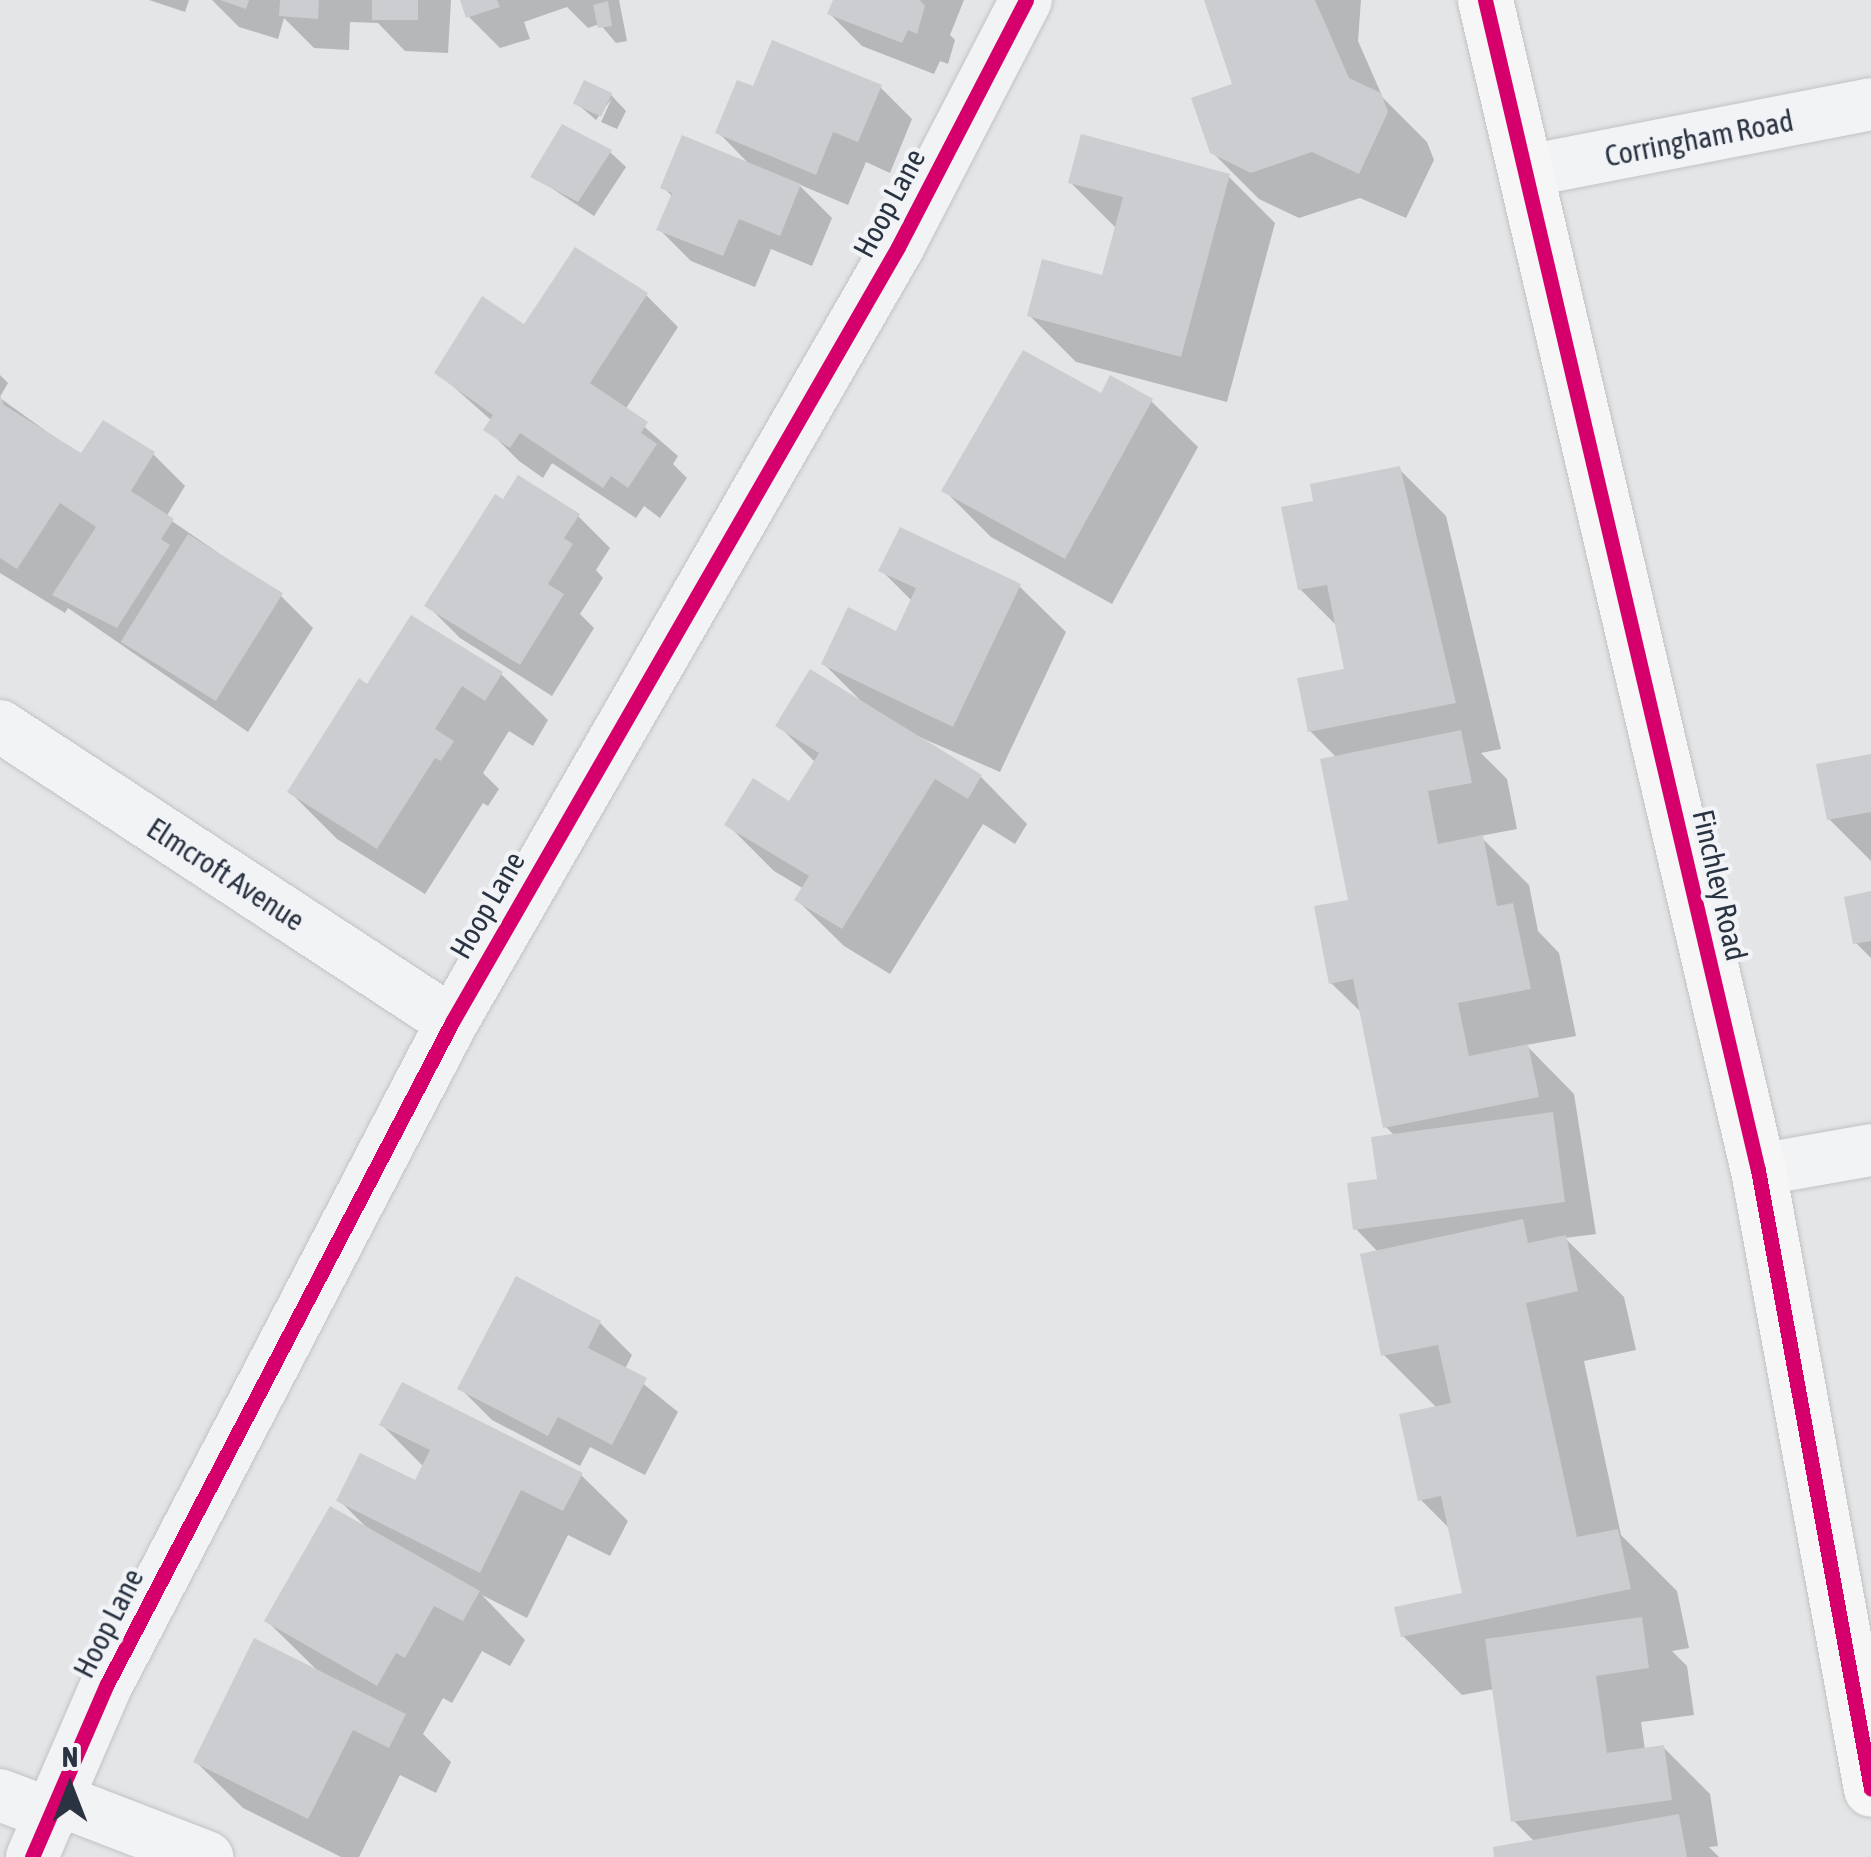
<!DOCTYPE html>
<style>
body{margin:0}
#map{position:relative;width:1871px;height:1857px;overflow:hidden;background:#e3e5e7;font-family:"Asap Condensed",sans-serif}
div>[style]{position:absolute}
.shadow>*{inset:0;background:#0003}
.building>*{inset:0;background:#cbcdd0;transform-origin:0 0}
.roads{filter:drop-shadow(0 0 2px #c1c3c5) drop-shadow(0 0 2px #c1c3c5)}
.street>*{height:52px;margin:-26px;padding:0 26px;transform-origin:26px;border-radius:26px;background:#f2f3f5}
.primary>*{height:55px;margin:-27.5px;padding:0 27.5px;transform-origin:27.5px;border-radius:27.5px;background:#f6f6f7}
.cycleway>*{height:15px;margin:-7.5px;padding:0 7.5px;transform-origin:7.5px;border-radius:7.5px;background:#d6006c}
span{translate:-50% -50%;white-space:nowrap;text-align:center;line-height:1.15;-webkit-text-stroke:9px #f1f3f7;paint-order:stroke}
.street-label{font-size:30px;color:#2a3341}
.north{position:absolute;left:20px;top:1737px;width:100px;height:100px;-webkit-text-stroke:8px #f1f3f7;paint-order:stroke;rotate:0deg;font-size:28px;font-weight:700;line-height:40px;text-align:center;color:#2a3341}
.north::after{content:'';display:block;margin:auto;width:35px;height:45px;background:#2a3341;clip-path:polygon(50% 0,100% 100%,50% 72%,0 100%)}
</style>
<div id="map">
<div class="shadow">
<i style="clip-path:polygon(149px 0,189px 0,185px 12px)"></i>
<i style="clip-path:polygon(212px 0,451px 0,448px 53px,405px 51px,378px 23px,350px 22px,349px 50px,314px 48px,284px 18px,278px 39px,239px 27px)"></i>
<i style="clip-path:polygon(463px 0,619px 0,627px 41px,616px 43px,600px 24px,588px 28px,567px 7px,524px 22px,530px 39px,500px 48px,468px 16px)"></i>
<i style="clip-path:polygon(836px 0,964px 0,950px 35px,955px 40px,948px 64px,940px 61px,934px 74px,862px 46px,830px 14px)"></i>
<i style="clip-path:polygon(1207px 0,1361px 0,1358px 41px,1383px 98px,1427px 142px,1434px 160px,1406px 218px,1360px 198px,1299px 218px,1259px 199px,1212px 152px,1236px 86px)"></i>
<i style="clip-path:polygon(880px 87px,912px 119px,890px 173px,866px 162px,848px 205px,798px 184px,832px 218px,812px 266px,771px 249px,755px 287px,691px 261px,659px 229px,673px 197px,663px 187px,752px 167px,718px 132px,754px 90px)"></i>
<i style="clip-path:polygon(611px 95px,626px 111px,617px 129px,601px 122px,612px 98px,596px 120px,575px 102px)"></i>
<i style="clip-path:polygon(610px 152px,626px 167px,594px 216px,533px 176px)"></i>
<i style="clip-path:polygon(1228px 176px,1275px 223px,1227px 402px,1076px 362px,1029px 315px,1104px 278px,1117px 229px,1070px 182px)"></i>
<i style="clip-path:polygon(646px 295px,678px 327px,625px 410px,678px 456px,673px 464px,687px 478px,660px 518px,644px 506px,636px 518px,552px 463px,543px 478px,519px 461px,487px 429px,492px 421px,437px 372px,525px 328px)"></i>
<i style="clip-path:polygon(0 375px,8px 383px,0 397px)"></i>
<i style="clip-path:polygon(1102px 397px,1151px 401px,1198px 447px,1112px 604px,991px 537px,945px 491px)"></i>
<i style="clip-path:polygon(0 398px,82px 457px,153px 454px,185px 486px,166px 517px,281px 596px,313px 628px,248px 732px,68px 608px,65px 613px,0 573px)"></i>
<i style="clip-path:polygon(1399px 469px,1446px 516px,1501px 749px,1481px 753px,1507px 779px,1517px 829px,1480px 836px,1529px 885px,1538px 931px,1559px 953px,1576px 1036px,1526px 1045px,1574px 1094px,1596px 1234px,1565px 1238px,1624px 1297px,1636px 1350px,1584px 1361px,1621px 1535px,1677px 1591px,1689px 1648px,1672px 1651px,1687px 1666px,1694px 1715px,1641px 1722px,1645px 1750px,1664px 1748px,1710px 1794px,1718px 1846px,1709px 1847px,1719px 1857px,1497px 1857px,1535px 1842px,1514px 1821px,1494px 1689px,1462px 1695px,1403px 1636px,1465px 1595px,1451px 1530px,1420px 1499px,1437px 1408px,1384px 1355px,1379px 1253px,1356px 1229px,1395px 1136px,1386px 1127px,1363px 1014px,1331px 983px,1351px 902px,1337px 758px,1310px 731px,1347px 671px,1338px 627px,1300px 589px,1316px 503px)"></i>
<i style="clip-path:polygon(578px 516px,610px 548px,596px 570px,603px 578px,580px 614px,594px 628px,552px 696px,460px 638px,428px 606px)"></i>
<i style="clip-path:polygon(881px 570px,1019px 586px,1066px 632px,1000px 772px,908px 732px,981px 777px,1027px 824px,1015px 844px,983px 824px,890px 974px,844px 946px,797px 900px,804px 889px,774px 871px,727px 824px,790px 804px,816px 763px,778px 725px,860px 700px,824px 664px,897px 634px,912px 601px)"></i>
<i style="clip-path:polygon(501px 674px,548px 720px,533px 746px,509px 731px,483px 773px,499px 789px,488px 806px,483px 803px,425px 894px,337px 839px,290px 792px,368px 687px)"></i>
<i style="clip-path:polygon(1871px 756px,1871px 861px,1829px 819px)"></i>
<i style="clip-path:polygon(1871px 894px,1871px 958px,1856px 943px)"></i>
<i style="clip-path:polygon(600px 1323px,632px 1355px,625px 1369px,678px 1412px,645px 1475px,590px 1447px,580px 1466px,492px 1420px,460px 1388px)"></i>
<i style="clip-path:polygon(382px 1425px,581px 1475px,628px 1521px,610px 1556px,568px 1535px,527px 1618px,482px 1595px,525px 1640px,510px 1666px,482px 1651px,452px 1703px,443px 1698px,423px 1734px,451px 1762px,436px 1793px,400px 1775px,359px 1857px,341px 1857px,243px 1808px,196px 1762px,319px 1672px,267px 1621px,367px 1528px,339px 1500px,416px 1484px,424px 1467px)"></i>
</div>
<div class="building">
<i style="clip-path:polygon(220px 0,249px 0,246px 9px)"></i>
<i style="clip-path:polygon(280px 0,319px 0,318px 19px,279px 16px)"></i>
<i style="left:372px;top:0;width:46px;height:20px"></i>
<i style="clip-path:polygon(460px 0,497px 0,500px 7px,466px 18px)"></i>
<i style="clip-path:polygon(833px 0,920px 0,925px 6px,917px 34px,908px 30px,902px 43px,827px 14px)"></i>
<i style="clip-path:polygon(1204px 0,1315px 0,1349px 78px,1381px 93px,1388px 112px,1359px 174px,1312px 152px,1251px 173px,1210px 153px,1191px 98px,1232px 84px)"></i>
<i style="clip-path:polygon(608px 1px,612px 26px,598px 28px,593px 5px)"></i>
<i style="clip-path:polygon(772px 40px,882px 85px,858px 142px,833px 132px,816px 175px,715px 133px,737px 80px,753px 86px)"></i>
<i style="left:584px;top:80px;width:31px;height:26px;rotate:25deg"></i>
<i style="clip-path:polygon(562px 124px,612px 150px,578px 202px,530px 177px)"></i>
<i style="clip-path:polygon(1081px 134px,1230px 174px,1181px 357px,1027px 316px,1042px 259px,1102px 275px,1123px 197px,1068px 183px)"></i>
<i style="clip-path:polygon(682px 135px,801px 184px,780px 236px,739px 219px,723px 256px,656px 230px,672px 193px,660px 188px)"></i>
<i style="clip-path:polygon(575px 247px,648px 293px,590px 383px,648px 422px,641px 433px,657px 444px,628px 488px,611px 476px,603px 488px,520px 433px,510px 448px,483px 430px,493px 415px,434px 373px,482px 296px,524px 324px)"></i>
<i style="clip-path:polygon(1023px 350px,1101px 393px,1110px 375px,1153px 399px,1065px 559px,941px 491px)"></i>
<i style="clip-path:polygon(0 395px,4px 405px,81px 453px,103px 420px,155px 452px,131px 491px,174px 519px,161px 539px,170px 545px,117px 628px,52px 595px,96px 527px,60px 503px,17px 569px,0 558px)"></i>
<i style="clip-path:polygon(1400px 466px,1456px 703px,1308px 732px,1297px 678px,1344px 669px,1327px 585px,1298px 590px,1281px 507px,1313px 501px,1310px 484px)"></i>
<i style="clip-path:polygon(518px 475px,580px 514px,564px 538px,573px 544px,548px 584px,564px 594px,520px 665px,424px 606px,495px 494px,503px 499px)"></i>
<i style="clip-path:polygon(900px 527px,1021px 584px,953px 727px,821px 664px,848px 607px,896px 631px,916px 588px,878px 571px)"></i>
<i style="left:188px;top:534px;width:112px;height:127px;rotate:32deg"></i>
<i style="clip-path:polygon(411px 615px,503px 672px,485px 701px,462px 686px,435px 729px,454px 741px,441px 761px,435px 758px,377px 849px,287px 792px,359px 678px,367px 684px)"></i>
<i style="clip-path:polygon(810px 669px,982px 775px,968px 799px,935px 779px,842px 929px,794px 900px,809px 876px,724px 825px,753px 778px,789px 801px,819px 753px,775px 726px)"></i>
<i style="clip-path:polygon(1461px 730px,1472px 783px,1428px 791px,1438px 844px,1483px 835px,1497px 906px,1513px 903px,1531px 989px,1458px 1003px,1469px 1056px,1528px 1044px,1539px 1097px,1383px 1128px,1353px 979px,1329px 984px,1314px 906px,1348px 900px,1320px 759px)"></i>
<i style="clip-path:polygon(1871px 754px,1871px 812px,1827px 820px,1816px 764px)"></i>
<i style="clip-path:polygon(1871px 891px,1871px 941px,1853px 944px,1844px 897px)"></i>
<i style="clip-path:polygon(1553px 1112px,1565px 1202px,1353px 1230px,1347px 1183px,1377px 1179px,1371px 1137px)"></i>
<i style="clip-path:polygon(1523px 1219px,1528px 1243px,1566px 1235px,1578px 1291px,1526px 1303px,1577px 1537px,1618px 1529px,1631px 1589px,1401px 1637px,1394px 1607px,1462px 1593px,1441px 1496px,1418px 1501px,1399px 1414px,1451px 1403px,1438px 1345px,1381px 1356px,1360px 1254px)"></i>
<i style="clip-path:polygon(516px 1276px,601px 1321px,588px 1348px,647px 1378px,612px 1445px,558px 1417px,548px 1436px,457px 1389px)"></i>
<i style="clip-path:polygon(402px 1382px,583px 1473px,563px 1511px,521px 1490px,480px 1573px,336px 1501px,360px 1453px,415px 1480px,430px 1450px,379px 1425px)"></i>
<i style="clip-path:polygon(330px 1506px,480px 1591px,463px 1621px,434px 1606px,405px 1658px,396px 1653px,377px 1686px,264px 1621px)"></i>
<i style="clip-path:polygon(1642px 1617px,1649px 1668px,1596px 1676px,1607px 1753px,1664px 1745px,1672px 1800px,1511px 1822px,1485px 1639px)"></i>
<i style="clip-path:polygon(254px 1638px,406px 1714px,389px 1748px,353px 1730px,308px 1819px,193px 1762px)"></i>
<i style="clip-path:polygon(1679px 1814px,1687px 1857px,1494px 1857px,1493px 1847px)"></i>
</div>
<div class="roads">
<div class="street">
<i style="left:1527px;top:171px;width:350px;rotate:-11deg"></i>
<i style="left:0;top:726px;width:540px;rotate:33.22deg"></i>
<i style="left:1758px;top:1170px;width:115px;rotate:-10deg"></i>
<i style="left:0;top:1795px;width:56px;rotate:21deg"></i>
<i style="left:59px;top:1800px;width:159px;rotate:21.1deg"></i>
<i style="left:32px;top:1857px;width:189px;rotate:-66.6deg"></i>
<i style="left:107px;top:1684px;width:747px;rotate:-62.47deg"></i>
<i style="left:452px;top:1022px;width:894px;rotate:-60.08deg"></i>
<i style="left:898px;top:247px;width:278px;rotate:-62.6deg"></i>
</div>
<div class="primary">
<i style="left:1485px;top:0;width:1201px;rotate:76.87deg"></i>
<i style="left:1758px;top:1170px;width:629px;rotate:79.65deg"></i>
</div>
</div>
<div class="cycleway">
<i style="left:1485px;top:0;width:1201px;rotate:76.87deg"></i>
<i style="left:1758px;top:1170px;width:629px;rotate:79.65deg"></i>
<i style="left:32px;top:1857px;width:189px;rotate:-66.6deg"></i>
<i style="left:107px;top:1684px;width:747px;rotate:-62.47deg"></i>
<i style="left:452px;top:1022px;width:894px;rotate:-60.08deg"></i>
<i style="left:898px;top:247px;width:278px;rotate:-62.6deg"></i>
</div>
<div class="street-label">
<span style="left:1699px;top:138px;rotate:-11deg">Corringham Road</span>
<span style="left:889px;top:203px;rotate:-62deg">Hoop Lane</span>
<span style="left:226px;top:874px;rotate:33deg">Elmcroft Avenue</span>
<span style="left:1720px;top:885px;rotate:77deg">Finchley Road</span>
<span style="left:487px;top:905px;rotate:-60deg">Hoop Lane</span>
<span style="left:108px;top:1623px;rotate:-63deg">Hoop Lane</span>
</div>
<div class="north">N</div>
</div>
